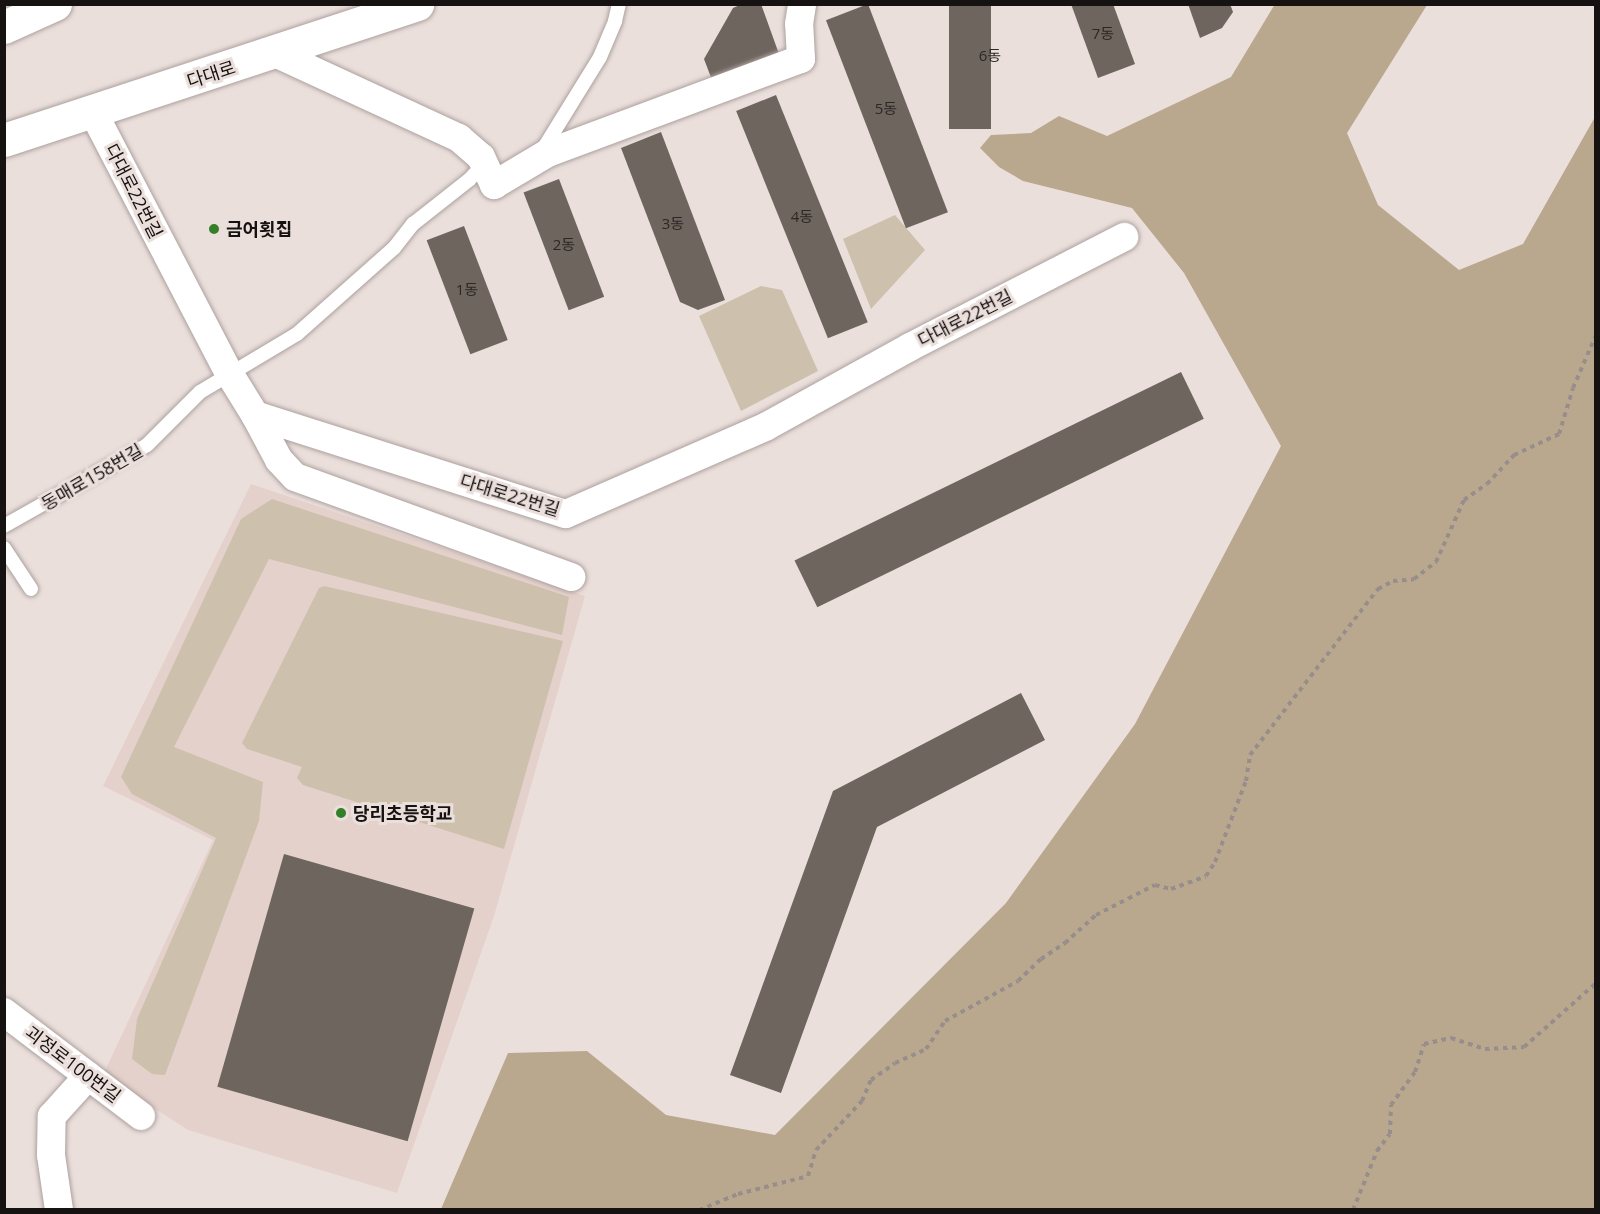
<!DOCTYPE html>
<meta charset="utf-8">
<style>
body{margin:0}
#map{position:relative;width:1600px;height:1214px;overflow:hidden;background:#ebdfdc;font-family:"Open Sans","Noto Sans KR",sans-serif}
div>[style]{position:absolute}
.built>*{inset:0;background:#e5d1cc}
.green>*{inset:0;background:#cdc0ac}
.forest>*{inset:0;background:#b9a78e}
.building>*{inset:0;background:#6e655f;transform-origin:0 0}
.path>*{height:4px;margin-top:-2px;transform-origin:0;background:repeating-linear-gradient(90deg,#978e8c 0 4.5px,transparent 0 9px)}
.roads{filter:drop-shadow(0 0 2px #aca19e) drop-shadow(0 0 2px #aca19e)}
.service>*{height:14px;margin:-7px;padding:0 7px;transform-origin:7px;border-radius:7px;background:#fff}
.minor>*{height:28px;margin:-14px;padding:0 14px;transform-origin:14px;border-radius:14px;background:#fff}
.secondary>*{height:33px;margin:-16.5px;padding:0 16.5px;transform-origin:16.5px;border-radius:16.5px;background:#fff}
.dots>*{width:16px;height:16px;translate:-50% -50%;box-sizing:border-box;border:3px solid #ebdfdc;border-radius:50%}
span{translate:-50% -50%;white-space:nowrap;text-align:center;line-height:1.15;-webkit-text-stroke:6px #ebdfdc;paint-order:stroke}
.number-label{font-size:15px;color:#2c2724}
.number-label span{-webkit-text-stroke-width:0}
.street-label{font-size:18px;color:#161211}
.poi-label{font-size:18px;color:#161211;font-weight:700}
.left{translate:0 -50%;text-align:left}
.frame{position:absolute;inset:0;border:6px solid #161211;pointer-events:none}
</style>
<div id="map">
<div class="built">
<i style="clip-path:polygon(251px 484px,585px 596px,494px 916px,397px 1193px,188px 1130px,103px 1075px,213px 840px,103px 786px)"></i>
</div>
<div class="green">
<i style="clip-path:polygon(895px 215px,925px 250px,871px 309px,843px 239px)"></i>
<i style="clip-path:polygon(761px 286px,782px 290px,818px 371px,741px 411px,699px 316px)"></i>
<i style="clip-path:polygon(272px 499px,569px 597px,562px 635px,269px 559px,174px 747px,263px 782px,259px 821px,165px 1075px,152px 1074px,132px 1059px,137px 1019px,216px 838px,132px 794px,121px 777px,241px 519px)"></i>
<i style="clip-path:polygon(324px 586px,563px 641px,504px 849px,303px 785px,297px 778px,302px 767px,247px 749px,242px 743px,319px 588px)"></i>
</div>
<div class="forest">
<i style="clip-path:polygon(1275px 4px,1427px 5px,1347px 133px,1378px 205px,1459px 270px,1523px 244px,1595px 117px,1595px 1209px,441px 1209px,508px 1053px,587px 1051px,666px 1115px,775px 1135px,1006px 903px,1135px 724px,1281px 446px,1184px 273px,1132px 208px,1023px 181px,999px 167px,980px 148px,991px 135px,1031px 133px,1059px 116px,1107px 136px,1231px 77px)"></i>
</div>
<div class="building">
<i style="clip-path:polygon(742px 4px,761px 4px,779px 54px,712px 80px,704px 59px,733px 8px)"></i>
<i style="left:868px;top:4px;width:223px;height:45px;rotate:69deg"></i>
<i style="left:949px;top:4px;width:42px;height:125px"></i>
<i style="clip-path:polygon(1071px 4px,1113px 4px,1135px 64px,1098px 78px)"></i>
<i style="clip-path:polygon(1188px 4px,1230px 4px,1233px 12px,1222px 28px,1200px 38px)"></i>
<i style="left:776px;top:95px;width:245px;height:43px;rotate:68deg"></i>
<i style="clip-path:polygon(661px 132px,725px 300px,698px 310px,680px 302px,621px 148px)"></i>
<i style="left:559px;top:179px;width:126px;height:38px;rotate:69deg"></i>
<i style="left:464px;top:226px;width:122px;height:40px;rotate:69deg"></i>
<i style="left:1181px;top:372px;width:52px;height:430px;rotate:64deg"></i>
<i style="clip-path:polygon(1021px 693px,1045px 740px,877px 827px,781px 1093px,730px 1075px,833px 791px)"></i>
<i style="left:284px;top:854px;width:198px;height:242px;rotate:16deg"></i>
</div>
<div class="path">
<i style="left:699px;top:1210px;width:42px;rotate:-22.3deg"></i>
<i style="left:738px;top:1194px;width:72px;rotate:-14.4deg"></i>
<i style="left:808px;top:1176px;width:27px;rotate:-73deg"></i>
<i style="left:816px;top:1150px;width:67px;rotate:-46.8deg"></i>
<i style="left:862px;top:1101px;width:23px;rotate:-67deg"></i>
<i style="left:871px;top:1080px;width:29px;rotate:-35deg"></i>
<i style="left:895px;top:1063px;width:34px;rotate:-24deg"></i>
<i style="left:926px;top:1049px;width:34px;rotate:-56deg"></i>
<i style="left:945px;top:1021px;width:83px;rotate:-28.7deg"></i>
<i style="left:1018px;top:981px;width:32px;rotate:-44deg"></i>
<i style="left:1041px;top:959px;width:29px;rotate:-34deg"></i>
<i style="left:1065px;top:943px;width:42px;rotate:-42.1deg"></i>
<i style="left:1096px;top:915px;width:66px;rotate:-27deg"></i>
<i style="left:1155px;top:885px;width:16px;rotate:14deg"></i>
<i style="left:1171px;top:889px;width:37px;rotate:-20deg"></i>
<i style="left:1206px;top:876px;width:17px;rotate:-57deg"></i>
<i style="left:1215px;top:862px;width:87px;rotate:-69.1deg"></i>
<i style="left:1246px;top:781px;width:26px;rotate:-81deg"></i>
<i style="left:1250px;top:755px;width:210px;rotate:-52.4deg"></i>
<i style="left:1378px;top:589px;width:17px;rotate:-28deg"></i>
<i style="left:1393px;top:581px;width:21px;rotate:-5deg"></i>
<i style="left:1414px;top:579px;width:28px;rotate:-38deg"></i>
<i style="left:1436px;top:562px;width:68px;rotate:-65.7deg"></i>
<i style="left:1464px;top:500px;width:28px;rotate:-35deg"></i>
<i style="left:1487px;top:484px;width:40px;rotate:-47deg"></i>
<i style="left:1514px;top:455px;width:50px;rotate:-25deg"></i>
<i style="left:1559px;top:434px;width:48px;rotate:-73.1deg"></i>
<i style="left:1573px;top:388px;width:58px;rotate:-66.5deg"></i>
<i style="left:1353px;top:1210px;width:64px;rotate:-67.9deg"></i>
<i style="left:1377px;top:1151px;width:21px;rotate:-53deg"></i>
<i style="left:1390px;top:1134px;width:29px;rotate:-88deg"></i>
<i style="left:1391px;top:1105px;width:41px;rotate:-54deg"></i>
<i style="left:1415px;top:1072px;width:29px;rotate:-72deg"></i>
<i style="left:1424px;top:1044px;width:28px;rotate:-13deg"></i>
<i style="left:1451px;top:1038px;width:36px;rotate:18deg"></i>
<i style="left:1485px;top:1049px;width:39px;rotate:-3deg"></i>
<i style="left:1524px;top:1047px;width:96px;rotate:-41.6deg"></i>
</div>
<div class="roads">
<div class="service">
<i style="left:542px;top:151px;width:110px;rotate:-58.3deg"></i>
<i style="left:600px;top:57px;width:39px;rotate:-67deg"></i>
<i style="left:615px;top:21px;width:17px;rotate:-77deg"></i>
<i style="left:4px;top:526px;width:164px;rotate:-29.5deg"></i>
<i style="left:147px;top:445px;width:75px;rotate:-45deg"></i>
<i style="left:200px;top:392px;width:113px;rotate:-30.9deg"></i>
<i style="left:297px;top:334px;width:130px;rotate:-41.6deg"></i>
<i style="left:394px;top:248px;width:31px;rotate:-52deg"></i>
<i style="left:413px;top:224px;width:71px;rotate:-38.2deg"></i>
<i style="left:469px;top:180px;width:22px;rotate:-47deg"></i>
<i style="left:4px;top:548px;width:49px;rotate:56.6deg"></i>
</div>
<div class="minor">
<i style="left:275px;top:53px;width:203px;rotate:24.8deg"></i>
<i style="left:459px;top:138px;width:29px;rotate:41deg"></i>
<i style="left:481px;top:157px;width:31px;rotate:65deg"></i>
<i style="left:494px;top:185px;width:63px;rotate:-30.7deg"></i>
<i style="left:548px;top:153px;width:270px;rotate:-20.4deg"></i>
<i style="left:801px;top:59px;width:35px;rotate:-93deg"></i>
<i style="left:799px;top:24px;width:20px;rotate:-81deg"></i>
<i style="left:93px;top:112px;width:294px;rotate:62.5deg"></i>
<i style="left:229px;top:373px;width:49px;rotate:58.2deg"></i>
<i style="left:255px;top:415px;width:326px;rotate:17.7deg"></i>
<i style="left:566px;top:514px;width:219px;rotate:-23.6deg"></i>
<i style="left:767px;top:426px;width:163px;rotate:-28.9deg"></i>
<i style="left:910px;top:347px;width:241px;rotate:-27.2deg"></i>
<i style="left:255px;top:415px;width:51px;rotate:61.9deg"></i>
<i style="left:279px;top:460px;width:23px;rotate:47deg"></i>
<i style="left:295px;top:477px;width:294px;rotate:19.9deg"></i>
<i style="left:4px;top:1012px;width:172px;rotate:37.2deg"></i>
<i style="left:59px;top:1210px;width:56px;rotate:-98.3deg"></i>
<i style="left:51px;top:1155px;width:39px;rotate:-89deg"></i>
<i style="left:52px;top:1116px;width:54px;rotate:-48deg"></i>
</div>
<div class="secondary">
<i style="left:4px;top:27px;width:56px;rotate:-24.3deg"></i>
<i style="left:4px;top:140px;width:435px;rotate:-18.2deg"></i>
</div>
</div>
<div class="dots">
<i style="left:214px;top:229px;background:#338029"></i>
<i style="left:341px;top:813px;background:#338029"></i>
</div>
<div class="number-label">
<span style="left:1103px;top:34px">7동</span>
<span style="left:990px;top:56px">6동</span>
<span style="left:886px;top:109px">5동</span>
<span style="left:802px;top:217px">4동</span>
<span style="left:673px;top:224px">3동</span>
<span style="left:564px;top:245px">2동</span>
<span style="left:467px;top:290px">1동</span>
</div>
<div class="street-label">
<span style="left:211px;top:74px;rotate:-18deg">다대로</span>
<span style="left:134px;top:191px;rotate:63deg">다대로22번길</span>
<span style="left:965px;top:318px;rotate:-27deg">다대로22번길</span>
<span style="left:92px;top:477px;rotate:-30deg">동매로158번길</span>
<span style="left:510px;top:495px;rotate:17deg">다대로22번길</span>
<span style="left:73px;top:1064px;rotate:37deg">괴정로100번길</span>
</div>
<div class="poi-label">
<span class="left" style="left:226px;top:229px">금어횟집</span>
<span class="left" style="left:353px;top:813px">당리초등학교</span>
</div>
<div class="frame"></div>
</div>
